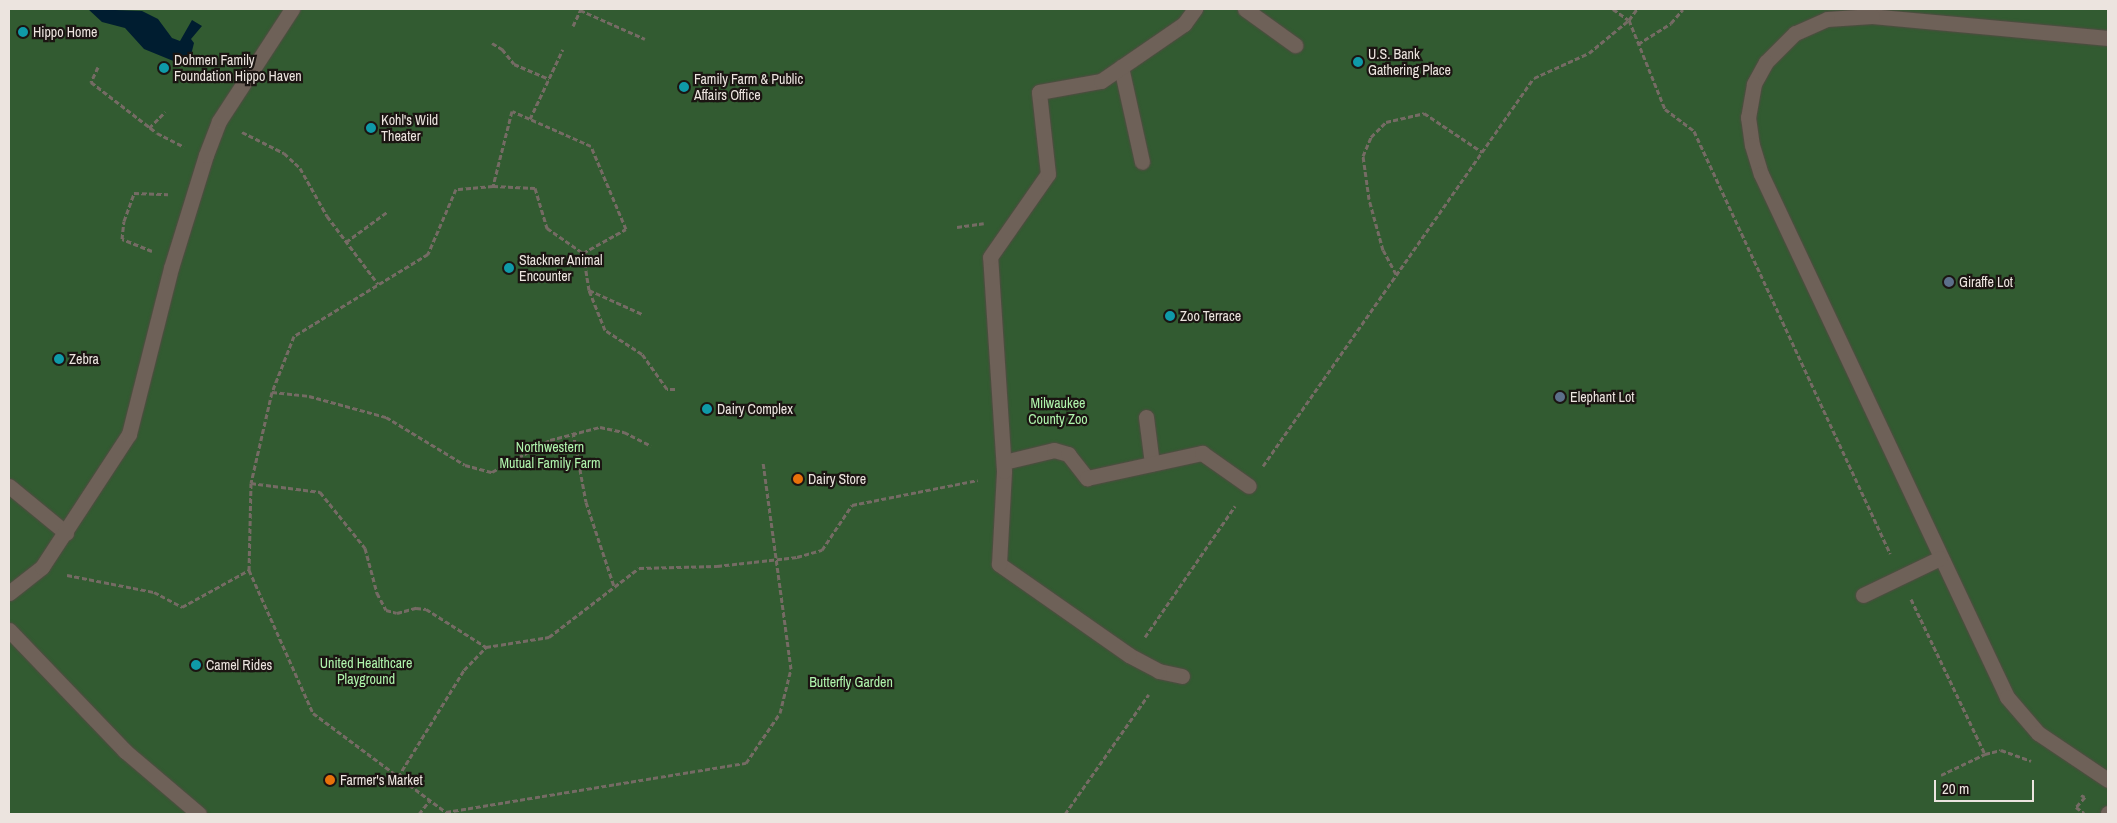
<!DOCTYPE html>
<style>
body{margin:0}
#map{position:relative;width:2117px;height:823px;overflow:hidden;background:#372c24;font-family:"Archivo Narrow",sans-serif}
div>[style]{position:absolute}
.green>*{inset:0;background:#325b31;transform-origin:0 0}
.water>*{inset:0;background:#001d30}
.path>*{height:3px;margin-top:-1.5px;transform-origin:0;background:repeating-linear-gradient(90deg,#756b64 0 5px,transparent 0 7.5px)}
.roads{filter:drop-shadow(0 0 1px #544a44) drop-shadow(0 0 1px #544a44)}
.minor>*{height:15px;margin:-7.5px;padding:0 7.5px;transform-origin:7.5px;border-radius:7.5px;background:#6e6158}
.dots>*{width:14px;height:14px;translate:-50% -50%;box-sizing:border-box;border:2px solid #1b1512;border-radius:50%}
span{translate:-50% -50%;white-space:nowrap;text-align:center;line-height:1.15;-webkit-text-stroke:4.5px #1b1512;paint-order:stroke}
.poi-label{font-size:14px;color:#ece4df}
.left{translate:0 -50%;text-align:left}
.park-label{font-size:14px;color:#aff4ac}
.frame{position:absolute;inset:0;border:10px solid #ece4df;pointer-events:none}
.scale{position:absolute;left:1934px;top:780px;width:100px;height:22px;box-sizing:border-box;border:2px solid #ece4df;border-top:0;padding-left:6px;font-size:15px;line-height:18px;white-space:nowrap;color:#ece4df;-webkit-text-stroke:4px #1b1512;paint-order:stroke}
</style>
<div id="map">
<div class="green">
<i style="left:9px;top:9px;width:2099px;height:805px"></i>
</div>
<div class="water">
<i style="clip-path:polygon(88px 9px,142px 11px,158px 19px,172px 38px,180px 41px,192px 20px,202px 26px,191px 39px,194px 43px,188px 67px,144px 49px,125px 28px,102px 22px)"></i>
</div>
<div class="path">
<i style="left:1613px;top:9px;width:19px;rotate:35deg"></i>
<i style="left:1629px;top:20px;width:96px;rotate:68deg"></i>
<i style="left:1665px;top:109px;width:36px;rotate:37deg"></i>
<i style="left:1694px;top:131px;width:466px;rotate:65.1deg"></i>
<i style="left:580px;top:10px;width:71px;rotate:24deg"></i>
<i style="left:573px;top:26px;width:19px;rotate:-65deg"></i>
<i style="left:492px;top:43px;width:12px;rotate:31deg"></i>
<i style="left:502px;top:49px;width:19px;rotate:51deg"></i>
<i style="left:514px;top:64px;width:38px;rotate:23deg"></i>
<i style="left:1638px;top:44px;width:39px;rotate:-32deg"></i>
<i style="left:1671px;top:23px;width:18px;rotate:-49deg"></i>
<i style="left:98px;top:67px;width:17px;rotate:115deg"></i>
<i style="left:91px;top:82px;width:83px;rotate:37.7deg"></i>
<i style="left:157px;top:133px;width:30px;rotate:27deg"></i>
<i style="left:530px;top:119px;width:77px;rotate:-64.8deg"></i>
<i style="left:149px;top:128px;width:23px;rotate:-45deg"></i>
<i style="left:242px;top:132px;width:47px;rotate:26.6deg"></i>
<i style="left:284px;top:153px;width:22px;rotate:43deg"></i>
<i style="left:300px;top:168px;width:55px;rotate:60.6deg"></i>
<i style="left:327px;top:216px;width:85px;rotate:53.1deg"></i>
<i style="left:493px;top:186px;width:42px;rotate:2.7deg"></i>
<i style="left:535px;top:188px;width:42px;rotate:73.3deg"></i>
<i style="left:547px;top:228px;width:44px;rotate:34.8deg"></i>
<i style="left:957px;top:227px;width:27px;rotate:-8deg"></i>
<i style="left:346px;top:242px;width:51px;rotate:-36.2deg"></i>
<i style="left:152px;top:251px;width:32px;rotate:-158deg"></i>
<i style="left:122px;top:239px;width:18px;rotate:-84deg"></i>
<i style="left:124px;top:221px;width:30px;rotate:-70deg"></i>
<i style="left:134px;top:193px;width:34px;rotate:2deg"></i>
<i style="left:1396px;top:274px;width:27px;rotate:-118deg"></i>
<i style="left:1383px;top:250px;width:53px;rotate:-105.4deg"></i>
<i style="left:1369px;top:199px;width:43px;rotate:-97.9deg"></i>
<i style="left:1363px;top:156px;width:21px;rotate:-67deg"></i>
<i style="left:1371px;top:137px;width:21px;rotate:-45deg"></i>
<i style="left:1386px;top:122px;width:39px;rotate:-13deg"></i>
<i style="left:1424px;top:113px;width:70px;rotate:33.9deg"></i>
<i style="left:589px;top:290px;width:58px;rotate:24.4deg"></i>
<i style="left:675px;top:389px;width:8px;rotate:180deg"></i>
<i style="left:667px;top:389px;width:43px;rotate:-125.5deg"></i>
<i style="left:642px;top:354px;width:44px;rotate:-147deg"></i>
<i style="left:605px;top:330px;width:43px;rotate:-111.8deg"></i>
<i style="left:589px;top:290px;width:37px;rotate:-99deg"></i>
<i style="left:583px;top:253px;width:49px;rotate:-29.2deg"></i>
<i style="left:626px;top:229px;width:90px;rotate:-112.9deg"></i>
<i style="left:591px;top:146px;width:86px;rotate:-156.1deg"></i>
<i style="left:512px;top:111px;width:77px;rotate:104.2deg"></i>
<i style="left:493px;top:186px;width:37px;rotate:175deg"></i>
<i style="left:456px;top:189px;width:71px;rotate:113.3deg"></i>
<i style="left:428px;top:254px;width:157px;rotate:148.5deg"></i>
<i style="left:294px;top:336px;width:60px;rotate:111.4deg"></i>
<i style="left:272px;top:392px;width:93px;rotate:103deg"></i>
<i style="left:251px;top:483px;width:87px;rotate:91.3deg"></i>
<i style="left:249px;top:570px;width:157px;rotate:65.9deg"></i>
<i style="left:313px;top:713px;width:166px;rotate:36.7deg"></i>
<i style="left:446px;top:812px;width:304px;rotate:-9.3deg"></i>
<i style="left:746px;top:763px;width:60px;rotate:-55.8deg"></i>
<i style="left:780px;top:713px;width:45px;rotate:-76deg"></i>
<i style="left:791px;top:669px;width:209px;rotate:-97.7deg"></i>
<i style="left:272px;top:392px;width:37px;rotate:6deg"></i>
<i style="left:309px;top:396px;width:80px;rotate:15.3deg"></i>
<i style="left:386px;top:417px;width:92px;rotate:31.3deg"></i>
<i style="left:465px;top:465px;width:28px;rotate:15deg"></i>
<i style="left:492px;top:472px;width:66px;rotate:-28.9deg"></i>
<i style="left:550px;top:440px;width:52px;rotate:-14.6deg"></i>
<i style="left:600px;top:427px;width:25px;rotate:12deg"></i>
<i style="left:624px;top:432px;width:30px;rotate:27deg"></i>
<i style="left:573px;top:432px;width:71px;rotate:79.5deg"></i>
<i style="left:586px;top:502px;width:89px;rotate:71.6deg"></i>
<i style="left:1263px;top:466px;width:473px;rotate:-55.1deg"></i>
<i style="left:1534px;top:78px;width:60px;rotate:-24.4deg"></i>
<i style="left:1589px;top:53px;width:52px;rotate:-39.5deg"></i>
<i style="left:1629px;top:20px;width:14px;rotate:-54deg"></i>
<i style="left:251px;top:483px;width:70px;rotate:7.4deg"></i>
<i style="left:320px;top:492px;width:72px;rotate:51.2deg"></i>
<i style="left:365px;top:548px;width:47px;rotate:75.1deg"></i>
<i style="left:377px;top:593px;width:19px;rotate:62deg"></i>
<i style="left:386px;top:610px;width:11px;rotate:15deg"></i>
<i style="left:397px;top:613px;width:20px;rotate:-15deg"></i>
<i style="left:416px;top:608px;width:10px;rotate:6deg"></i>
<i style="left:426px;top:609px;width:71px;rotate:32.3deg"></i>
<i style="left:486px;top:647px;width:64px;rotate:-9deg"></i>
<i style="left:549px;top:637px;width:113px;rotate:-37.5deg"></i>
<i style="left:639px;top:568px;width:78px;rotate:-1.5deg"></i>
<i style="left:717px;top:566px;width:81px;rotate:-6.4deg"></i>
<i style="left:797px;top:557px;width:26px;rotate:-16deg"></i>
<i style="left:822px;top:550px;width:54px;rotate:-56.3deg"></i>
<i style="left:852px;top:505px;width:128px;rotate:-11.2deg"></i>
<i style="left:67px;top:575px;width:89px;rotate:11.1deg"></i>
<i style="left:154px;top:592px;width:32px;rotate:28deg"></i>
<i style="left:182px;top:607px;width:77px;rotate:-28.9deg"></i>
<i style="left:1911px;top:599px;width:172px;rotate:64.5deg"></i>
<i style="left:1145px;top:637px;width:159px;rotate:-55.5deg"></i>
<i style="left:1941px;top:775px;width:49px;rotate:-25.5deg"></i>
<i style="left:1985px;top:754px;width:16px;rotate:-14deg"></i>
<i style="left:2001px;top:750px;width:32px;rotate:20deg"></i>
<i style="left:398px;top:777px;width:126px;rotate:-58.3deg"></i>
<i style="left:464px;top:670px;width:32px;rotate:-46deg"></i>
<i style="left:2081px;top:795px;width:4px;rotate:27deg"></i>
<i style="left:2085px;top:797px;width:13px;rotate:132deg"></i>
<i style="left:2076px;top:807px;width:10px;rotate:37deg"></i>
<i style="left:419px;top:814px;width:16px;rotate:-52deg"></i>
<i style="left:1065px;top:814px;width:146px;rotate:-55deg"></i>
</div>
<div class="roads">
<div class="minor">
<i style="left:1245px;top:9px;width:62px;rotate:35.8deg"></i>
<i style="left:2108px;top:38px;width:237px;rotate:-174.7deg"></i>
<i style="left:1872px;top:16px;width:45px;rotate:176.2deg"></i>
<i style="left:1827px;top:19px;width:35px;rotate:156deg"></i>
<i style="left:1795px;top:33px;width:41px;rotate:135deg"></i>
<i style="left:1766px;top:62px;width:25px;rotate:119deg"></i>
<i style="left:1754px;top:84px;width:34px;rotate:100deg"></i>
<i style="left:1748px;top:117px;width:28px;rotate:82deg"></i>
<i style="left:1752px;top:145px;width:30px;rotate:73deg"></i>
<i style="left:1761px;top:174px;width:578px;rotate:64.81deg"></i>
<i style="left:2007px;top:697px;width:48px;rotate:49.3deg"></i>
<i style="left:2038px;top:733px;width:84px;rotate:33.9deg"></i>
<i style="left:1121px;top:67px;width:97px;rotate:77.5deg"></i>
<i style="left:1146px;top:417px;width:47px;rotate:82.7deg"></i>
<i style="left:1004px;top:462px;width:51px;rotate:-13.5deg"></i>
<i style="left:1054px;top:450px;width:15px;rotate:16deg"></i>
<i style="left:1068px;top:454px;width:31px;rotate:52deg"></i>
<i style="left:1087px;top:478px;width:118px;rotate:-12.3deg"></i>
<i style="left:1202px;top:453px;width:57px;rotate:35.1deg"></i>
<i style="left:9px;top:486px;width:74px;rotate:39.5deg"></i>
<i style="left:9px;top:593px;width:42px;rotate:-38.2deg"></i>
<i style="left:42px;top:567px;width:159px;rotate:-56.8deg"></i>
<i style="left:129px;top:434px;width:171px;rotate:-75.8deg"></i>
<i style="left:171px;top:268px;width:118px;rotate:-72.8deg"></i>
<i style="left:206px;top:155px;width:36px;rotate:-69deg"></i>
<i style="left:219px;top:121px;width:134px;rotate:-56.9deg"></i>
<i style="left:1863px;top:595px;width:85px;rotate:-25.7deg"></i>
<i style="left:9px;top:630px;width:168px;rotate:46.2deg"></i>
<i style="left:125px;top:751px;width:97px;rotate:40.4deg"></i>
<i style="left:1182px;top:676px;width:24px;rotate:-168deg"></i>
<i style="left:1159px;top:671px;width:34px;rotate:-152deg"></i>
<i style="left:1129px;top:655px;width:159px;rotate:-145deg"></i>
<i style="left:999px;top:564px;width:93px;rotate:-86.9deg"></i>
<i style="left:1004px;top:471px;width:214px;rotate:-93.7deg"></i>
<i style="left:990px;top:257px;width:101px;rotate:-55.1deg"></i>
<i style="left:1048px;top:174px;width:82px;rotate:-96.3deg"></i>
<i style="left:1039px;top:92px;width:63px;rotate:-10.1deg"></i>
<i style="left:1101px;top:81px;width:101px;rotate:-34.5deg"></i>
<i style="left:1184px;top:24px;width:19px;rotate:-54deg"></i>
<i style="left:2108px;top:814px;width:1px;rotate:-90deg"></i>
</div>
</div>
<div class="dots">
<i style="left:23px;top:32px;background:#0f9aa8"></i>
<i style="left:1358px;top:62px;background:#0f9aa8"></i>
<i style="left:164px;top:68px;background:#0f9aa8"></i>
<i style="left:684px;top:87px;background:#0f9aa8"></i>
<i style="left:371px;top:128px;background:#0f9aa8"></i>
<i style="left:509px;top:268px;background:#0f9aa8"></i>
<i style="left:1949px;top:282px;background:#5c6f8a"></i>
<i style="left:1170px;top:316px;background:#0f9aa8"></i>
<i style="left:59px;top:359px;background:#0f9aa8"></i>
<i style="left:1560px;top:397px;background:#5c6f8a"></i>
<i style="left:707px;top:409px;background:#0f9aa8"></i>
<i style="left:798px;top:479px;background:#e8710a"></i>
<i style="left:196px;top:665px;background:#0f9aa8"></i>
<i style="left:330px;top:780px;background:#e8710a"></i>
</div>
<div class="poi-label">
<span class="left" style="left:33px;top:32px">Hippo Home</span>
<span class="left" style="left:1368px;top:62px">U.S. Bank<br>Gathering Place</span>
<span class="left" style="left:174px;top:68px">Dohmen Family<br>Foundation Hippo Haven</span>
<span class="left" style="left:694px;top:87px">Family Farm &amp; Public<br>Affairs Office</span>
<span class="left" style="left:381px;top:128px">Kohl's Wild<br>Theater</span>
<span class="left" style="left:519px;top:268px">Stackner Animal<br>Encounter</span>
<span class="left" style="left:1959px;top:282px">Giraffe Lot</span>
<span class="left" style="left:1180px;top:316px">Zoo Terrace</span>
<span class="left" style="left:69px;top:359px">Zebra</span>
<span class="left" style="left:1570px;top:397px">Elephant Lot</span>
<span class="left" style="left:717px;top:409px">Dairy Complex</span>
<span class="left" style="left:808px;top:479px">Dairy Store</span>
<span class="left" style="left:206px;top:665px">Camel Rides</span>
<span class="left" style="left:340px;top:780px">Farmer's Market</span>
</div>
<div class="park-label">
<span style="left:1058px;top:411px">Milwaukee<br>County Zoo</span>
<span style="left:550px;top:455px">Northwestern<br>Mutual Family Farm</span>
<span style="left:366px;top:671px">United Healthcare<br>Playground</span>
<span style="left:851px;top:682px">Butterfly Garden</span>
</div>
<div class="frame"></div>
<div class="scale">20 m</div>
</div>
